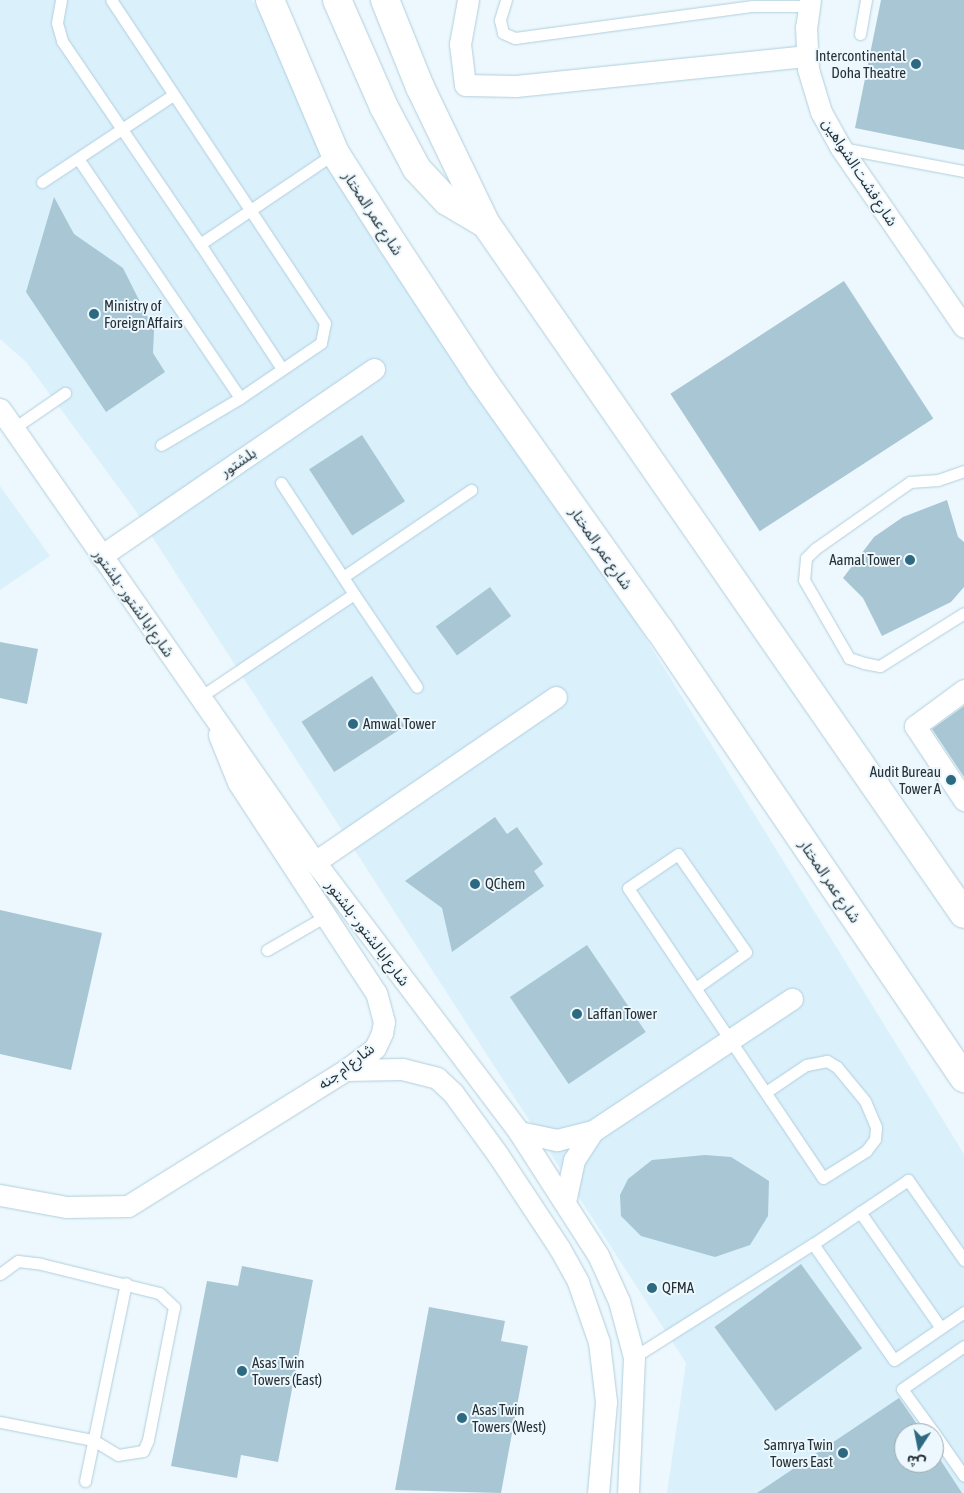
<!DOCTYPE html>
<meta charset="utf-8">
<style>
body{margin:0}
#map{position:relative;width:964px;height:1493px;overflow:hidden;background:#ecf8fd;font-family:"Asap Condensed","Noto Sans Arabic",sans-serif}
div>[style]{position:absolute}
.built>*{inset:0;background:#daf1fc}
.building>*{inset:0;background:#a8c6d3;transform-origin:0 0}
.roads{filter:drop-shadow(0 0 1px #b1cedc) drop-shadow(0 0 1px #b1cedc)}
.lane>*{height:11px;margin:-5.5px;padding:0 5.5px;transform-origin:5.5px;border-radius:5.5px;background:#fff}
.street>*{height:21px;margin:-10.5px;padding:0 10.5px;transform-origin:10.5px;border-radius:10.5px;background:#fff}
.secondary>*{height:28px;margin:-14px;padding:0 14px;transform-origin:14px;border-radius:14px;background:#fff}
.dots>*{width:14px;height:14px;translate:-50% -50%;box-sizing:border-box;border:2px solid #ecf8fd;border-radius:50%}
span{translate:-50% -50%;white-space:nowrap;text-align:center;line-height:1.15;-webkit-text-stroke:4px #ecf8fd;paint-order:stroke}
.poi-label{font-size:15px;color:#273238}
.right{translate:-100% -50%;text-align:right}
.left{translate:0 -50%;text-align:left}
.street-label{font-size:15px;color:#273238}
.north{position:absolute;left:894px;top:1423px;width:50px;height:50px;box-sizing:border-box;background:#ecf8fd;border:1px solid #9da9ae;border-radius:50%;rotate:191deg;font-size:14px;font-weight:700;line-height:20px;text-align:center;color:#273238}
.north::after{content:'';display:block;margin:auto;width:18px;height:22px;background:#2d6980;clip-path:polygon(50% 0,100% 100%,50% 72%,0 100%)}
</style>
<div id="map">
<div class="built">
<i style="clip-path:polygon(evenodd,0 0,252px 0,964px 1154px,964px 1493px,667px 1493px,686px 1363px,133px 507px,26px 362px,0 339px,0 0,904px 1433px,934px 1433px,934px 1463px,904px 1463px,904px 1433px)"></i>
<i style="clip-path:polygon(0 486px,50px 556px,0 590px)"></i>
</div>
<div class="building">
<i style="clip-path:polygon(881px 0,964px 0,964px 150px,855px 128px)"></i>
<i style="clip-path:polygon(54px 197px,74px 234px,123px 268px,154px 330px,153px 353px,165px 372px,106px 412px,26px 292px)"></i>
<i style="left:844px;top:281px;width:164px;height:207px;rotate:57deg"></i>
<i style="left:362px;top:435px;width:79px;height:63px;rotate:57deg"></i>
<i style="clip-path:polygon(947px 500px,958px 537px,964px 542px,964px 587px,951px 602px,882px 636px,863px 598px,843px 578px,874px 537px,903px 517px)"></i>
<i style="left:490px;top:587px;width:36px;height:67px;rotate:54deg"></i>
<i style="clip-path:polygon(0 642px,38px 649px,27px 704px,0 698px)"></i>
<i style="left:372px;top:676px;width:60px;height:84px;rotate:57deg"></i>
<i style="clip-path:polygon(964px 706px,964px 777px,932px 729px)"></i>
<i style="clip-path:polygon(495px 817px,507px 834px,517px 827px,543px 864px,534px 871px,544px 886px,452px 952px,442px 908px,405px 881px)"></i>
<i style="clip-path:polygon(0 910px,102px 933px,71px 1070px,0 1054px)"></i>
<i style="left:587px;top:945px;width:105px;height:93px;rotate:56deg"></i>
<i style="clip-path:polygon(705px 1155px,731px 1157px,769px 1181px,768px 1216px,750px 1245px,715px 1257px,641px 1236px,621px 1216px,620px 1195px,628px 1179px,652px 1160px)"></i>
<i style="left:801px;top:1264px;width:104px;height:107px;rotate:54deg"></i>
<i style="clip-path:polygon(242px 1266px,313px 1280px,278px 1462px,241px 1455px,237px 1478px,171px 1466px,207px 1281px,238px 1286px)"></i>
<i style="clip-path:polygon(429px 1307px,505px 1321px,501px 1341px,528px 1346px,501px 1493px,395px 1490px)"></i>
<i style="clip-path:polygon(899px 1398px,923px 1433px,904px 1433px,904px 1463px,934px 1463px,934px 1450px,962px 1493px,757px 1493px)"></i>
</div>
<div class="roads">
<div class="lane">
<i style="left:61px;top:0;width:23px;rotate:100deg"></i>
<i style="left:57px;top:23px;width:19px;rotate:74deg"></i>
<i style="left:62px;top:41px;width:245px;rotate:55.8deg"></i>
<i style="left:200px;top:244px;width:163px;rotate:-34deg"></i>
<i style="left:506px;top:0;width:21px;rotate:107deg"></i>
<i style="left:500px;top:20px;width:13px;rotate:77deg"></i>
<i style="left:503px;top:33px;width:13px;rotate:23deg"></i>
<i style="left:515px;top:38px;width:240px;rotate:-7.7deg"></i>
<i style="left:753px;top:6px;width:56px"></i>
<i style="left:860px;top:34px;width:35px;rotate:-80deg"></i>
<i style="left:842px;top:148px;width:124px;rotate:10.7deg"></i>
<i style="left:79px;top:160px;width:287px;rotate:55.9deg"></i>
<i style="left:240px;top:398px;width:98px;rotate:-34.2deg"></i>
<i style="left:321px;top:343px;width:20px;rotate:-79deg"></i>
<i style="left:325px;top:323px;width:387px;rotate:-123.5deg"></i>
<i style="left:42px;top:182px;width:157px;rotate:-33.6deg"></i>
<i style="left:200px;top:244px;width:149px;rotate:56.7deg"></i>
<i style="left:14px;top:428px;width:62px;rotate:-34.5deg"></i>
<i style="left:161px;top:445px;width:92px;rotate:-30.7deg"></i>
<i style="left:964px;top:471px;width:28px;rotate:161deg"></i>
<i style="left:938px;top:480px;width:28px;rotate:176deg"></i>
<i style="left:910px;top:482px;width:116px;rotate:144.8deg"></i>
<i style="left:815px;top:549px;width:13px;rotate:135deg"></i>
<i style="left:806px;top:558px;width:22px;rotate:95deg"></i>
<i style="left:804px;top:580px;width:90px;rotate:60deg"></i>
<i style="left:849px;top:658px;width:16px;rotate:18deg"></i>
<i style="left:864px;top:663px;width:16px;rotate:11deg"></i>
<i style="left:880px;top:666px;width:99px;rotate:-32.2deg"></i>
<i style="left:343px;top:577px;width:155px;rotate:-34.2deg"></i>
<i style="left:354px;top:594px;width:112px;rotate:55.9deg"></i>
<i style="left:200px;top:697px;width:185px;rotate:-33.8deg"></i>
<i style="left:354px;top:594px;width:133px;rotate:-123.3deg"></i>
<i style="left:267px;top:950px;width:66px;rotate:-30.1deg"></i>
<i style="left:697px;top:987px;width:60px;rotate:-35.5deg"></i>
<i style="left:746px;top:952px;width:119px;rotate:-124.8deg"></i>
<i style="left:678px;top:854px;width:60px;rotate:145.8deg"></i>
<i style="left:628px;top:888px;width:349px;rotate:56.1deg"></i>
<i style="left:823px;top:1178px;width:51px;rotate:-32.1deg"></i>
<i style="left:866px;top:1151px;width:15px;rotate:-53deg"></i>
<i style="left:875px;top:1139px;width:12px;rotate:-85deg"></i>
<i style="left:876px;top:1127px;width:28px;rotate:-113deg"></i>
<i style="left:865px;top:1101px;width:44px;rotate:-129.5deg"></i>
<i style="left:837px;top:1067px;width:12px;rotate:-149deg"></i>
<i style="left:827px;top:1061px;width:21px;rotate:169deg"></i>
<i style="left:806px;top:1065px;width:48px;rotate:146deg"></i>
<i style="left:860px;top:1212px;width:141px;rotate:55.1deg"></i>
<i style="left:964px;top:1260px;width:98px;rotate:-125deg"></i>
<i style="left:908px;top:1180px;width:115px;rotate:146deg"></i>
<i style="left:813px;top:1244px;width:141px;rotate:55.1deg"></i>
<i style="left:894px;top:1360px;width:85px;rotate:-34.4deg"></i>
<i style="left:0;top:1274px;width:22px;rotate:-36deg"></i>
<i style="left:18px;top:1261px;width:23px;rotate:7deg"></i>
<i style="left:41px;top:1264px;width:122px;rotate:13.8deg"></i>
<i style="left:159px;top:1293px;width:21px;rotate:43deg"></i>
<i style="left:174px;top:1307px;width:136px;rotate:101.1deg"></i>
<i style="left:148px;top:1440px;width:12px;rotate:114deg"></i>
<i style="left:143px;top:1451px;width:25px;rotate:171deg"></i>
<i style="left:118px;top:1455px;width:29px;rotate:-149deg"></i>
<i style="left:93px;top:1440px;width:95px;rotate:-169deg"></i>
<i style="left:634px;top:1357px;width:212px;rotate:-32.3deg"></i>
<i style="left:934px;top:1433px;width:54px;rotate:-126deg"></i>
<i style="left:902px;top:1389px;width:75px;rotate:-34.7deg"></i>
<i style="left:934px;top:1433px;width:52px;rotate:55.1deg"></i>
<i style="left:85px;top:1481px;width:202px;rotate:-78.3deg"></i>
</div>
<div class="street">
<i style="left:468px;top:0;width:45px;rotate:100.3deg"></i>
<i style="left:460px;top:44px;width:41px;rotate:83deg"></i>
<i style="left:465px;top:85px;width:51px;rotate:1.1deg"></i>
<i style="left:516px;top:86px;width:293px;rotate:-5.9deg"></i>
<i style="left:810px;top:0;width:27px;rotate:98deg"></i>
<i style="left:806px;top:27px;width:42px;rotate:87.3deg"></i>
<i style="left:808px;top:69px;width:45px;rotate:73.2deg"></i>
<i style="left:821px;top:112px;width:41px;rotate:60.9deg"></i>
<i style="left:841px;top:148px;width:217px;rotate:55.5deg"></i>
<i style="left:0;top:409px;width:552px;rotate:55.19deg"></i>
<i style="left:315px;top:862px;width:338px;rotate:52.9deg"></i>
<i style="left:519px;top:1132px;width:146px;rotate:57.3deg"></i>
<i style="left:598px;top:1255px;width:51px;rotate:65.5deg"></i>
<i style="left:619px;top:1301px;width:58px;rotate:75deg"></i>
<i style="left:634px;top:1357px;width:136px;rotate:92.5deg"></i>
<i style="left:101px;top:556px;width:331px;rotate:-34.4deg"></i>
<i style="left:964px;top:690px;width:61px;rotate:143.7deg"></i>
<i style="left:915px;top:726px;width:89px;rotate:56.5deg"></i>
<i style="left:315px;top:862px;width:292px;rotate:-34.4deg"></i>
<i style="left:346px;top:1070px;width:56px;rotate:-1deg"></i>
<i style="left:402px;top:1069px;width:36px;rotate:14deg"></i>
<i style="left:437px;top:1078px;width:22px;rotate:43deg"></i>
<i style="left:453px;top:1093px;width:77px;rotate:54deg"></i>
<i style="left:498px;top:1155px;width:113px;rotate:56.6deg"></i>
<i style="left:560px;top:1249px;width:38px;rotate:61deg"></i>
<i style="left:578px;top:1282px;width:64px;rotate:70.7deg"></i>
<i style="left:599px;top:1342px;width:60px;rotate:83.3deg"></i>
<i style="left:606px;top:1402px;width:91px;rotate:95deg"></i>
<i style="left:519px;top:1132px;width:39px;rotate:12deg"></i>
<i style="left:557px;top:1140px;width:37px;rotate:-14deg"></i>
<i style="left:593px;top:1131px;width:239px;rotate:-33.6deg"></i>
<i style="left:0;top:1195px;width:68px;rotate:10.2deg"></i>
<i style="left:67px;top:1207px;width:61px;rotate:-0.9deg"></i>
<i style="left:128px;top:1206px;width:257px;rotate:-32deg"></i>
<i style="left:346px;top:1070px;width:36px;rotate:-37deg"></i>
<i style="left:375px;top:1048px;width:17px;rotate:-65deg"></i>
<i style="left:382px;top:1033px;width:11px;rotate:-80deg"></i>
<i style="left:384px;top:1022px;width:30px;rotate:-105deg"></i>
<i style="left:376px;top:993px;width:252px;rotate:-123.2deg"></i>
<i style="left:238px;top:782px;width:51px;rotate:-112deg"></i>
<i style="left:565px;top:1202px;width:43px;rotate:-77.9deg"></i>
<i style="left:574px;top:1160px;width:35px;rotate:-57deg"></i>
</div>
<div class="secondary">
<i style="left:270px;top:0;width:166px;rotate:67deg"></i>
<i style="left:335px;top:153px;width:108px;rotate:57.5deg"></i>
<i style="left:393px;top:244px;width:160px;rotate:56.7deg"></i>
<i style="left:481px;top:378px;width:308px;rotate:54.7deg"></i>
<i style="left:659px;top:629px;width:543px;rotate:55.81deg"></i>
<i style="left:337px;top:0;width:117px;rotate:66.3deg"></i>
<i style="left:384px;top:107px;width:70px;rotate:62deg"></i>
<i style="left:417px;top:169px;width:44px;rotate:46.8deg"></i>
<i style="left:447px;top:201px;width:45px;rotate:30.5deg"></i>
<i style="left:385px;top:0;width:94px;rotate:68.1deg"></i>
<i style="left:420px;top:87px;width:152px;rotate:64.3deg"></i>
<i style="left:486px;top:224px;width:839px;rotate:55.29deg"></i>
</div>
</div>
<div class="dots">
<i style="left:916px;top:64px;background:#2d6980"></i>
<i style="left:94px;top:314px;background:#2d6980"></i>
<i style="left:910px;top:560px;background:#2d6980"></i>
<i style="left:353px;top:724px;background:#2d6980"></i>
<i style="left:951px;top:780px;background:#2d6980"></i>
<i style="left:475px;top:884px;background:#2d6980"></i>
<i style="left:577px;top:1014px;background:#2d6980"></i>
<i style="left:652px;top:1288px;background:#2d6980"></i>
<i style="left:242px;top:1371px;background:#2d6980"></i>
<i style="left:462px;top:1418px;background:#2d6980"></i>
<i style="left:843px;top:1453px;background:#2d6980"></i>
</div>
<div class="poi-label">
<span class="right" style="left:906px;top:64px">Intercontinental<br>Doha Theatre</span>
<span class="left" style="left:104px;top:314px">Ministry of<br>Foreign Affairs</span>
<span class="right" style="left:900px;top:560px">Aamal Tower</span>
<span class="left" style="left:363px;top:724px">Amwal Tower</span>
<span class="right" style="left:941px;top:780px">Audit Bureau<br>Tower A</span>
<span class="left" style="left:485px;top:884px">QChem</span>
<span class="left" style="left:587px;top:1014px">Laffan Tower</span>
<span class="left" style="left:662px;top:1288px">QFMA</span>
<span class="left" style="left:252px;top:1371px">Asas Twin<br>Towers (East)</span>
<span class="left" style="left:472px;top:1418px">Asas Twin<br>Towers (West)</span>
<span class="right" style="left:833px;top:1453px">Samrya Twin<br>Towers East</span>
</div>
<div class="street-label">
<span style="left:860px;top:172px;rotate:57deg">شارع فشت الشواهين</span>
<span style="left:373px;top:213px;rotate:57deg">شارع عمر المختار</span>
<span style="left:238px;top:462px;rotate:-34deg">بلشتور</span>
<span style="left:601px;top:548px;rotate:55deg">شارع عمر المختار</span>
<span style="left:134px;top:603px;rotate:55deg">شارع ابا لشتور - بلشتور</span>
<span style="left:830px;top:881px;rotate:56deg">شارع عمر المختار</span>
<span style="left:368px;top:933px;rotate:53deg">شارع ابا لشتور - بلشتور</span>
<span style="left:346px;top:1066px;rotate:-37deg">شارع ام جنه</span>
</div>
<div class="north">ش</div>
</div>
